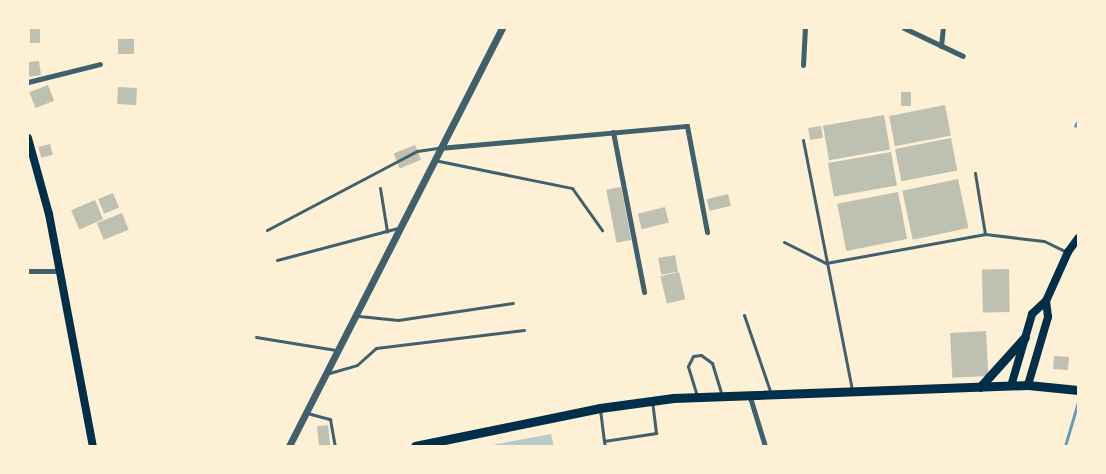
<!DOCTYPE html>
<style>
body{margin:0}
#map{position:relative;width:1106px;height:474px;overflow:hidden;background:#fdf0d5;font-family:Commissioner,sans-serif}
div>[style]{position:absolute}
.green>*{inset:0;background:#b9caca}
.stream>*{height:2.5px;margin:-1.25px;padding:0 1.25px;transform-origin:1.25px;border-radius:1.25px;background:#669bbc}
.building>*{inset:0;background:#bec0b2;transform-origin:0 0}
.service>*{height:3px;margin:-1.5px;padding:0 1.5px;transform-origin:1.5px;border-radius:1.5px;background:#3f606c}
.minor>*{height:5px;margin:-2.5px;padding:0 2.5px;transform-origin:2.5px;border-radius:2.5px;background:#3f606c}
.tertiary>*{height:7px;margin:-3.5px;padding:0 3.5px;transform-origin:3.5px;border-radius:3.5px;background:#3f606c}
.secondary>*{height:8px;margin:-4px;padding:0 4px;transform-origin:4px;border-radius:4px;background:#003049}
.primary>*{height:9px;margin:-4.5px;padding:0 4.5px;transform-origin:4.5px;border-radius:4.5px;background:#003049}
span{translate:-50% -50%;white-space:nowrap;text-align:center;line-height:1.15;-webkit-text-stroke:4px #fdf0d5;paint-order:stroke}
.frame{position:absolute;inset:0;border:29px solid #fdf0d5;pointer-events:none}
</style>
<div id="map">
<div class="green">
<i style="clip-path:polygon(551px 434px,554px 446px,486px 446px)"></i>
</div>
<div class="stream">
<i style="left:1075px;top:126px;width:6px;rotate:-59deg"></i>
<i style="left:1065px;top:446px;width:46px;rotate:-73.5deg"></i>
</div>
<div class="building">
<i style="left:30px;top:28px;width:10px;height:15px"></i>
<i style="left:118px;top:39px;width:16px;height:15px"></i>
<i style="clip-path:polygon(39px 61px,41px 75px,28px 77px,28px 62px)"></i>
<i style="left:48px;top:85px;width:17px;height:20px;rotate:69deg"></i>
<i style="left:118px;top:87px;width:19px;height:17px;rotate:3deg"></i>
<i style="left:901px;top:92px;width:10px;height:14px"></i>
<i style="left:945px;top:105px;width:31px;height:57px;rotate:79deg"></i>
<i style="left:884px;top:115px;width:35px;height:62px;rotate:80deg"></i>
<i style="left:821px;top:126px;width:12px;height:13px;rotate:81deg"></i>
<i style="left:951px;top:138px;width:33px;height:57px;rotate:79deg"></i>
<i style="left:50px;top:144px;width:11px;height:12px;rotate:75deg"></i>
<i style="left:415px;top:145px;width:16px;height:23px;rotate:68deg"></i>
<i style="left:891px;top:152px;width:34px;height:64px;rotate:80deg"></i>
<i style="left:958px;top:179px;width:50px;height:57px;rotate:78deg"></i>
<i style="left:621px;top:187px;width:54px;height:15px;rotate:79deg"></i>
<i style="left:898px;top:192px;width:48px;height:62px;rotate:79deg"></i>
<i style="left:113px;top:193px;width:16px;height:16px;rotate:68deg"></i>
<i style="left:728px;top:194px;width:12px;height:22px;rotate:76deg"></i>
<i style="left:95px;top:200px;width:21px;height:26px;rotate:67deg"></i>
<i style="left:665px;top:207px;width:16px;height:28px;rotate:76deg"></i>
<i style="left:122px;top:213px;width:18px;height:27px;rotate:68deg"></i>
<i style="left:675px;top:255px;width:17px;height:17px;rotate:80deg"></i>
<i style="left:1009px;top:269px;width:43px;height:27px;rotate:89deg"></i>
<i style="left:679px;top:272px;width:28px;height:19px;rotate:77deg"></i>
<i style="left:986px;top:331px;width:45px;height:36px;rotate:87deg"></i>
<i style="left:1054px;top:356px;width:15px;height:13px;rotate:4deg"></i>
<i style="left:328px;top:425px;width:20px;height:11px;rotate:84deg"></i>
</div>
<div class="service">
<i style="left:803px;top:140px;width:255px;rotate:78.9deg"></i>
<i style="left:434px;top:160px;width:141px;rotate:11.5deg"></i>
<i style="left:572px;top:188px;width:52px;rotate:54.5deg"></i>
<i style="left:975px;top:173px;width:62px;rotate:80.7deg"></i>
<i style="left:380px;top:188px;width:44px;rotate:80.8deg"></i>
<i style="left:267px;top:230px;width:170px;rotate:-27.8deg"></i>
<i style="left:417px;top:151px;width:21px;rotate:-8deg"></i>
<i style="left:784px;top:242px;width:47px;rotate:26.6deg"></i>
<i style="left:826px;top:263px;width:162px;rotate:-10.3deg"></i>
<i style="left:985px;top:234px;width:59px;rotate:6.8deg"></i>
<i style="left:1044px;top:241px;width:25px;rotate:26deg"></i>
<i style="left:277px;top:260px;width:125px;rotate:-14.8deg"></i>
<i style="left:744px;top:315px;width:83px;rotate:71.1deg"></i>
<i style="left:359px;top:316px;width:39px;rotate:6deg"></i>
<i style="left:398px;top:320px;width:116px;rotate:-8.4deg"></i>
<i style="left:256px;top:337px;width:81px;rotate:9.2deg"></i>
<i style="left:326px;top:374px;width:32px;rotate:-16deg"></i>
<i style="left:357px;top:365px;width:25px;rotate:-42deg"></i>
<i style="left:376px;top:348px;width:149px;rotate:-6.9deg"></i>
<i style="left:697px;top:396px;width:31px;rotate:-107deg"></i>
<i style="left:688px;top:366px;width:11px;rotate:-63deg"></i>
<i style="left:693px;top:356px;width:8px;rotate:-7deg"></i>
<i style="left:701px;top:355px;width:14px;rotate:36deg"></i>
<i style="left:712px;top:363px;width:34px;rotate:73deg"></i>
<i style="left:600px;top:409px;width:32px;rotate:83deg"></i>
<i style="left:604px;top:441px;width:53px;rotate:-8.7deg"></i>
<i style="left:656px;top:433px;width:31px;rotate:-97deg"></i>
<i style="left:307px;top:413px;width:24px;rotate:15deg"></i>
<i style="left:330px;top:419px;width:27px;rotate:80deg"></i>
<i style="left:604px;top:441px;width:5px;rotate:79deg"></i>
</div>
<div class="minor">
<i style="left:904px;top:28px;width:65px;rotate:25.4deg"></i>
<i style="left:941px;top:46px;width:18px;rotate:-84deg"></i>
<i style="left:803px;top:65px;width:37px;rotate:-87deg"></i>
<i style="left:28px;top:82px;width:74px;rotate:-14deg"></i>
<i style="left:613px;top:132px;width:163px;rotate:79deg"></i>
<i style="left:439px;top:148px;width:249px;rotate:-5.1deg"></i>
<i style="left:687px;top:126px;width:108px;rotate:79.3deg"></i>
<i style="left:28px;top:271px;width:33px"></i>
<i style="left:749px;top:394px;width:54px;rotate:72.9deg"></i>
</div>
<div class="tertiary">
<i style="left:289px;top:446px;width:469px;rotate:-63deg"></i>
</div>
<div class="secondary">
<i style="left:28px;top:138px;width:79px;rotate:74.6deg"></i>
<i style="left:49px;top:214px;width:236px;rotate:79.3deg"></i>
<i style="left:1028px;top:385px;width:71px;rotate:-73.6deg"></i>
<i style="left:1048px;top:317px;width:16px;rotate:-97deg"></i>
<i style="left:1011px;top:386px;width:75px;rotate:-73.7deg"></i>
<i style="left:1032px;top:314px;width:19px;rotate:-43deg"></i>
<i style="left:1046px;top:301px;width:54px;rotate:-65.8deg"></i>
<i style="left:1068px;top:252px;width:17px;rotate:-54deg"></i>
</div>
<div class="primary">
<i style="left:980px;top:387px;width:67px;rotate:-48deg"></i>
<i style="left:415px;top:446px;width:189px;rotate:-11.6deg"></i>
<i style="left:600px;top:408px;width:74px;rotate:-7.8deg"></i>
<i style="left:673px;top:398px;width:355px;rotate:-2.1deg"></i>
<i style="left:1028px;top:385px;width:50px;rotate:5.7deg"></i>
</div>
<div class="frame"></div>
</div>
